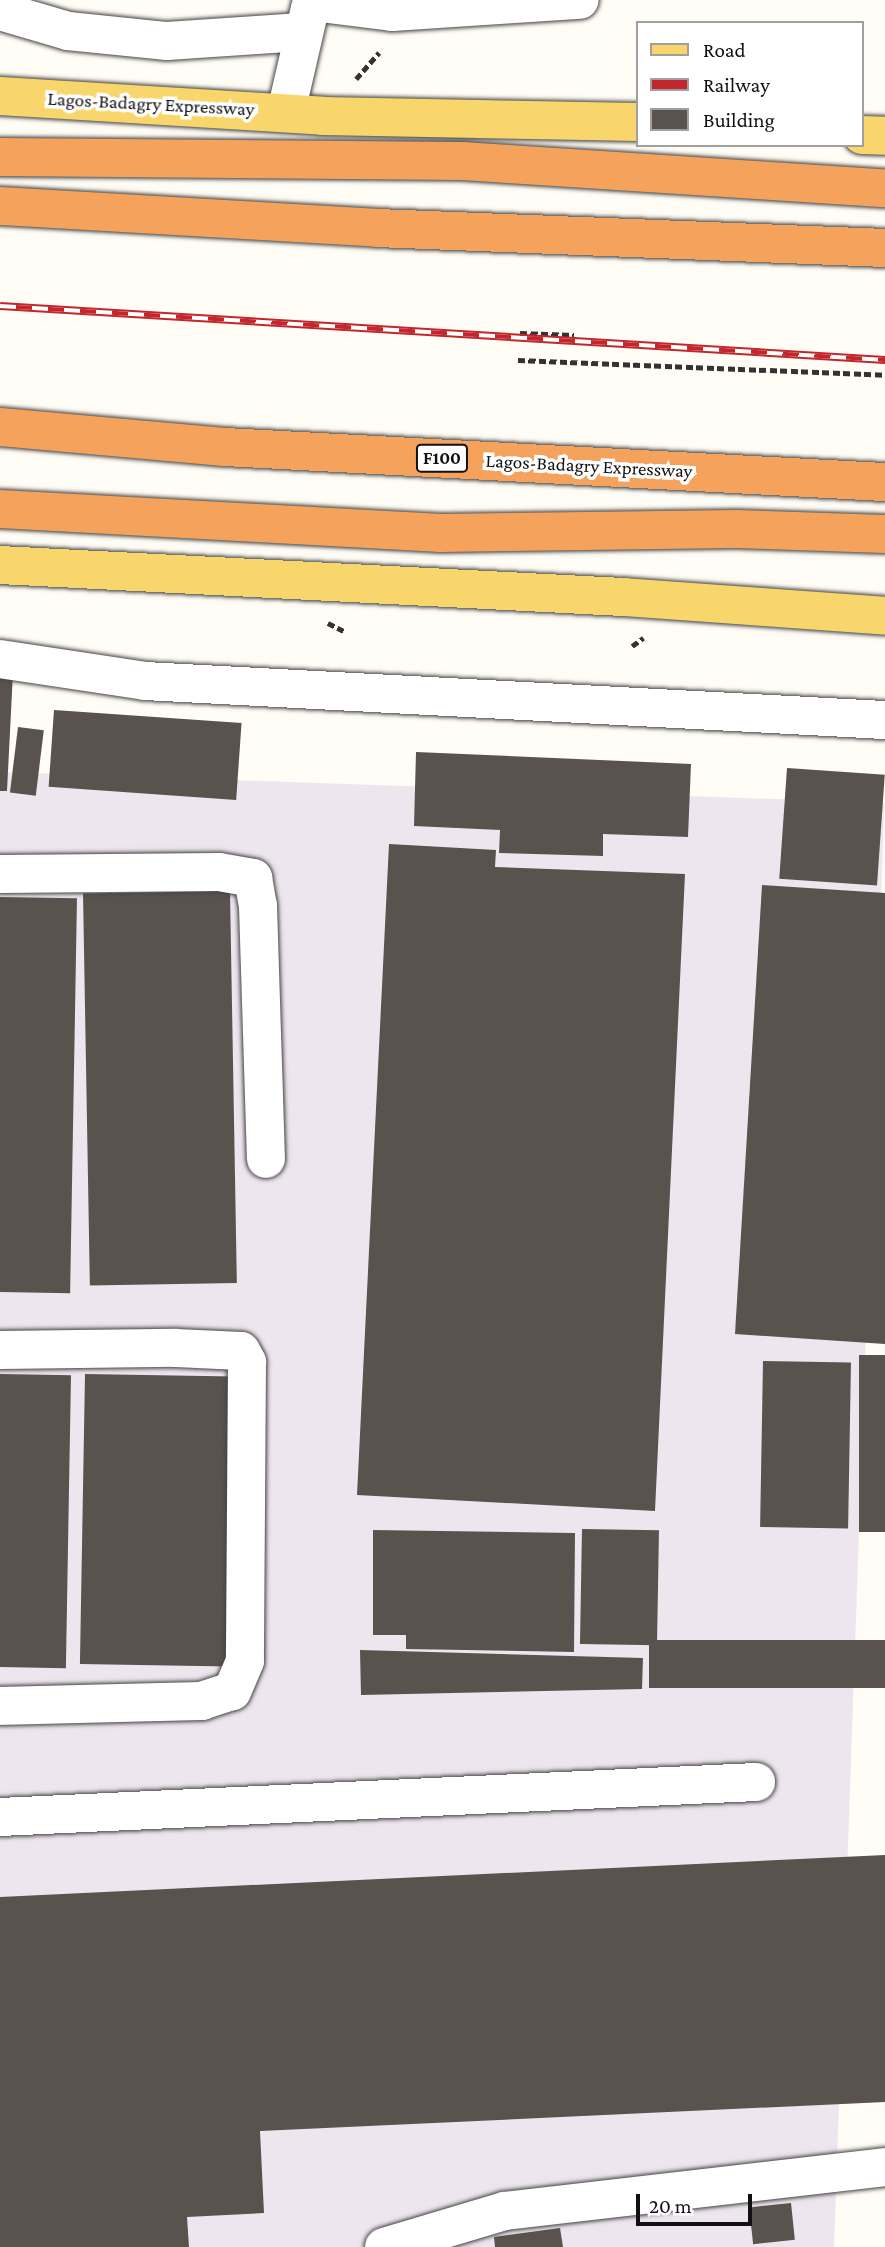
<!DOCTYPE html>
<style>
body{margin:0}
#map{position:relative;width:885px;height:2247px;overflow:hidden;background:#fffdf5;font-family:"Crimson Pro",serif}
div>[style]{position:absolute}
.industrial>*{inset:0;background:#eee6ef;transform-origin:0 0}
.building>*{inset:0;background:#5a524d;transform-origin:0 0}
.path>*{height:4.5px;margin-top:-2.25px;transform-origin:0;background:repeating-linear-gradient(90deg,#333 0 7px,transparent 0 10.5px)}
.roads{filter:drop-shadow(0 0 2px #444) drop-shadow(0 0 2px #444)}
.minor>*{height:38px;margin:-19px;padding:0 19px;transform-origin:19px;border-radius:19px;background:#fff}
.major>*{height:38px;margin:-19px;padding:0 19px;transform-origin:19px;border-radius:19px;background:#f9d66b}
.highway>*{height:38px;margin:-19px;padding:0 19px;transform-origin:19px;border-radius:19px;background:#f5a25d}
.rail>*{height:8px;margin-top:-4px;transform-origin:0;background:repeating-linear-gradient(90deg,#fff 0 16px,#c4262e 0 32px);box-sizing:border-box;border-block:2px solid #c4262e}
span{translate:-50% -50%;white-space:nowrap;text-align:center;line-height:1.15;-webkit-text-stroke:7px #fff;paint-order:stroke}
.shield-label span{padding:2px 5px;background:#fff;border:2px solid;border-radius:5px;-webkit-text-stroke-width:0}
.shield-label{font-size:18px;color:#111;font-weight:700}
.street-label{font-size:19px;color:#111}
.legend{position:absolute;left:636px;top:21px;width:228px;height:126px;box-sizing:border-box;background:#fff;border:2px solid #a0a0a0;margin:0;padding:9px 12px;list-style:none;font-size:21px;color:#111}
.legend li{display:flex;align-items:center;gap:14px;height:35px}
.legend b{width:35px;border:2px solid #a0a0a0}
.scale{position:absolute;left:636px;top:2194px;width:116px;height:32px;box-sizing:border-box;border:4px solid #111;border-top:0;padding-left:9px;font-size:21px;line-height:24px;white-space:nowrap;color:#111;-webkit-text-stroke:5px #fff;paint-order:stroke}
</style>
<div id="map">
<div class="industrial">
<i style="left:0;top:772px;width:885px;height:1475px;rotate:2deg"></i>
</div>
<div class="building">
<i style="clip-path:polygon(0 671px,13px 672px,7px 791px,0 791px)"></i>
<i style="left:54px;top:710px;width:188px;height:77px;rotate:4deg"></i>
<i style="left:18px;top:727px;width:26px;height:66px;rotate:7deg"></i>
<i style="clip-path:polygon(416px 752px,691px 764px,688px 837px,603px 834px,603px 856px,499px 853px,500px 830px,414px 826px)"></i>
<i style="left:787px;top:768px;width:98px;height:111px;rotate:4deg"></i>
<i style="clip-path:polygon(389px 844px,496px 850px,495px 867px,685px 874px,655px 1511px,357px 1495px)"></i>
<i style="clip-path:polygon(762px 885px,885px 893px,885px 1344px,735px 1334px)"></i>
<i style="left:230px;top:891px;width:392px;height:147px;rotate:89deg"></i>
<i style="left:0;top:897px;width:77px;height:395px;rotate:1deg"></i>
<i style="left:859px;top:1355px;width:26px;height:177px"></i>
<i style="left:763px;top:1361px;width:88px;height:166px;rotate:1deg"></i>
<i style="left:0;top:1374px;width:71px;height:293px;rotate:1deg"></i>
<i style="left:85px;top:1374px;width:149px;height:290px;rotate:1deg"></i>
<i style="left:582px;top:1529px;width:77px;height:115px;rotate:1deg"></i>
<i style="clip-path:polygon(373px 1530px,575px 1533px,574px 1652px,406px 1649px,406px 1635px,373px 1635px)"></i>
<i style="left:885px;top:1640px;width:48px;height:236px;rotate:90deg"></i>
<i style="clip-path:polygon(360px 1650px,643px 1658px,642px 1689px,361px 1695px)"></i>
<i style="clip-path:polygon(885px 1855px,885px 2102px,260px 2131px,264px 2213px,187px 2217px,189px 2247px,0 2247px,0 1897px)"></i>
<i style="left:791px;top:2203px;width:37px;height:42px;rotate:84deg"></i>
<i style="clip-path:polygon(560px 2228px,563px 2247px,495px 2247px,494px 2237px)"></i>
</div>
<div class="path">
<i style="left:356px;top:79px;width:35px;rotate:-49deg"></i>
<i style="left:520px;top:333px;width:54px;rotate:2.1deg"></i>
<i style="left:518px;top:360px;width:367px;rotate:2.3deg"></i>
<i style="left:328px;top:623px;width:20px;rotate:27deg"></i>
<i style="left:632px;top:646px;width:14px;rotate:-36deg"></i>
</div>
<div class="roads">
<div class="minor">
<i style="left:312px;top:2px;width:81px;rotate:7.1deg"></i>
<i style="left:392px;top:12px;width:188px;rotate:-3.7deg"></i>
<i style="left:0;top:11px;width:71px;rotate:16.4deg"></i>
<i style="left:68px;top:31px;width:100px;rotate:5.8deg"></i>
<i style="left:167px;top:41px;width:135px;rotate:-3.8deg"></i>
<i style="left:286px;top:112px;width:107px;rotate:-77deg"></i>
<i style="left:0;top:659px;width:147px;rotate:8.6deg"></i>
<i style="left:145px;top:681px;width:741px;rotate:3.02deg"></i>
<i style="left:0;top:874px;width:219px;rotate:-0.5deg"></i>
<i style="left:219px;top:872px;width:35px;rotate:10deg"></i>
<i style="left:253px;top:878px;width:28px;rotate:80deg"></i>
<i style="left:258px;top:906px;width:253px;rotate:88.2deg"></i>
<i style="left:0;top:1350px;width:176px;rotate:-0.7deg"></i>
<i style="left:176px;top:1348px;width:65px;rotate:2.6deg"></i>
<i style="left:241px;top:1351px;width:13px;rotate:61deg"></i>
<i style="left:247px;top:1362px;width:299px;rotate:90.4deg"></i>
<i style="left:245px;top:1661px;width:33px;rotate:113deg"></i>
<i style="left:232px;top:1691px;width:32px;rotate:162deg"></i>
<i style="left:202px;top:1701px;width:202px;rotate:178.6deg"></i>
<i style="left:0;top:1817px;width:757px;rotate:-2.65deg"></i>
<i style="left:384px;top:2247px;width:126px;rotate:-16.6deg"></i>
<i style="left:505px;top:2211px;width:383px;rotate:-6.6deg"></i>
</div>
<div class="major">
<i style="left:0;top:96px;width:324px;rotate:3.5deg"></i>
<i style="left:323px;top:116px;width:315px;rotate:1.1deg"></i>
<i style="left:862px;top:135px;width:23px;rotate:2deg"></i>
<i style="left:0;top:565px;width:624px;rotate:2.94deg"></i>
<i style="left:623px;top:597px;width:263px;rotate:4.1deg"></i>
</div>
<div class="highway">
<i style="left:0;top:157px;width:462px;rotate:0.5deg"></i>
<i style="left:462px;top:161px;width:424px;rotate:3.7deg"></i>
<i style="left:0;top:206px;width:378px;rotate:3.3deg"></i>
<i style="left:377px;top:228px;width:508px;rotate:2.25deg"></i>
<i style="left:0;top:427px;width:226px;rotate:5.1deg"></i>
<i style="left:225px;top:447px;width:661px;rotate:3.04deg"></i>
<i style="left:0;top:509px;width:442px;rotate:3.1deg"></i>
<i style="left:441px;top:533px;width:295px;rotate:-0.8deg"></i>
<i style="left:736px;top:529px;width:149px;rotate:1.9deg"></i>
</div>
</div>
<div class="rail">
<i style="left:0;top:306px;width:887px;rotate:3.49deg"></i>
</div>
<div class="shield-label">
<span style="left:442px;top:458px">F100</span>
</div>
<div class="street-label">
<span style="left:151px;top:104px;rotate:3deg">Lagos-Badagry Expressway</span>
<span style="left:589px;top:466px;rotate:3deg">Lagos-Badagry Expressway</span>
</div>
<ul class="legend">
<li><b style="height:9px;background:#f9d66b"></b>Road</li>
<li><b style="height:9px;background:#c4262e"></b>Railway</li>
<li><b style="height:19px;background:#5a524d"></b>Building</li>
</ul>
<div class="scale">20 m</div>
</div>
